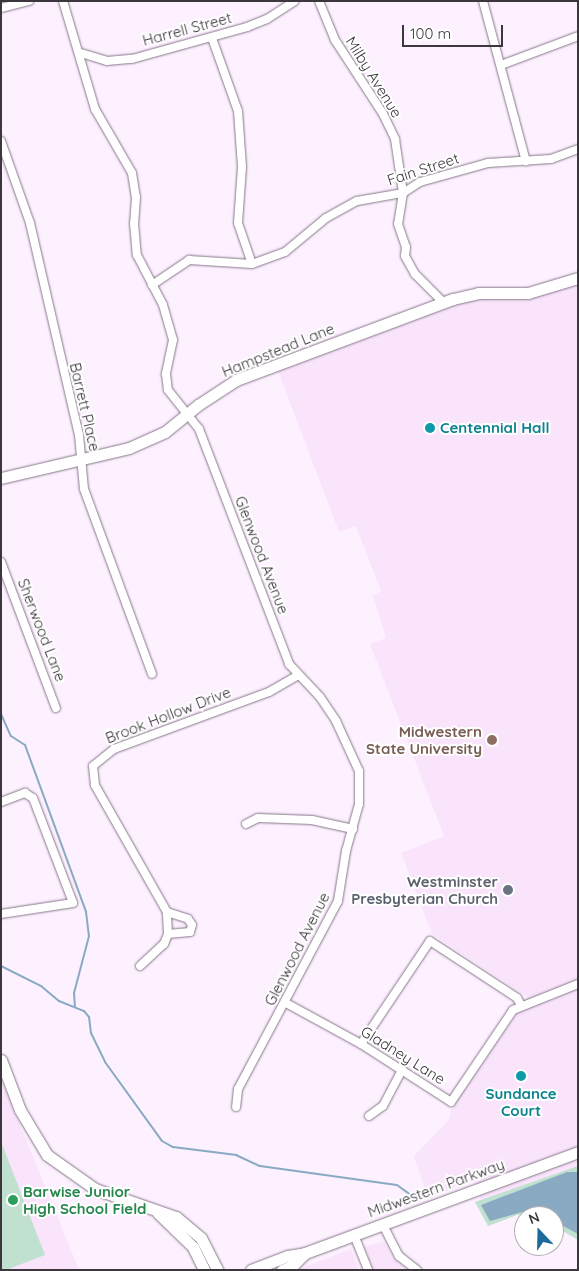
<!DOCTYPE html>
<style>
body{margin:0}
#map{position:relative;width:579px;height:1271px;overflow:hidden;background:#fdf0ff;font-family:Quicksand,sans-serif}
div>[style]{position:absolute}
.built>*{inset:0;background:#f9e4fc}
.green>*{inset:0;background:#c1e1d0}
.water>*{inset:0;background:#89aac2}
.stream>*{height:2px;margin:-1px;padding:0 1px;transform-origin:1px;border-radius:1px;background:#89aac2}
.roads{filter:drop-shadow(0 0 1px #857787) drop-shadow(0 0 1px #857787)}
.street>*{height:8px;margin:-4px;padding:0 4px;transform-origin:4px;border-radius:4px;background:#fff}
.secondary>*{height:11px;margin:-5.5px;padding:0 5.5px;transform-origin:5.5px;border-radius:5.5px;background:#fff}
.dots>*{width:14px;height:14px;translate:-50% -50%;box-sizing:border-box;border:2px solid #fff;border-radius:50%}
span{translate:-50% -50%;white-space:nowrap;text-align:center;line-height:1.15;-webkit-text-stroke:4px #fff;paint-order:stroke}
.street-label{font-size:15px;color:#3c363d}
.culture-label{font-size:15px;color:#0d838f;font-weight:700}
.left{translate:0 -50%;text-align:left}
.education-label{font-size:15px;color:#785e54;font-weight:700}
.right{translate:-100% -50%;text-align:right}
.worship-label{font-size:15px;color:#5b616d;font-weight:700}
.leisure-label{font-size:15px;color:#27864d;font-weight:700}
.frame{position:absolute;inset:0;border:2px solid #3c363d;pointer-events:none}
.north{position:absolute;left:514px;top:1206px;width:50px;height:50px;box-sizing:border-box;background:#fff;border:1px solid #b1afb1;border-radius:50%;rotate:339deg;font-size:14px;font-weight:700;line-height:20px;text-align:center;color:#3c363d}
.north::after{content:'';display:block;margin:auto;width:18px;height:22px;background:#1d6a9d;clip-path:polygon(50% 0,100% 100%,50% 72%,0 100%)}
.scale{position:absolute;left:402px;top:25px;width:101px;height:22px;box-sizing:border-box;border:2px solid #3c363d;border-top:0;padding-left:6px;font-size:15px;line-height:18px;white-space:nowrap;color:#3c363d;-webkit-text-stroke:4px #fff;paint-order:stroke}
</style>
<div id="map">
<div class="built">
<i style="clip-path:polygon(578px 279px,578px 1235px,554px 1216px,525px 1213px,488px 1220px,474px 1180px,428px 1198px,414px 1156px,449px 1120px,451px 1110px,528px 997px,432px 934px,401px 853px,444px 836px,370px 644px,386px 638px,373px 596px,381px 591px,356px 526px,339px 532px,278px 371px,470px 297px)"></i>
<i style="clip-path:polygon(1px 1078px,79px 1270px,1px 1270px)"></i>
<i style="clip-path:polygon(383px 1241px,394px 1258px,408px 1270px,373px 1270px,364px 1247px)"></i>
<i style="clip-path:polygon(351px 1249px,359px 1270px,296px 1270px)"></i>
</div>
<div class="green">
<i style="clip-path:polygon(2px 1144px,45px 1255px,6px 1270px,1px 1270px)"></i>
<i style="clip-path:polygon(578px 1166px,578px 1240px,554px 1226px,554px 1216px,517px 1215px,488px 1226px,475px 1202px)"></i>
</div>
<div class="water">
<i style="clip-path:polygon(567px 1172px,578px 1172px,578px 1234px,554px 1221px,554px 1216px,526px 1211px,490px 1221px,481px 1205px)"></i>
</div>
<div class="stream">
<i style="left:1px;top:714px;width:24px;rotate:66deg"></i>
<i style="left:11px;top:736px;width:17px;rotate:33deg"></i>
<i style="left:25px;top:745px;width:178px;rotate:69.9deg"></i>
<i style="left:86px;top:912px;width:24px;rotate:83deg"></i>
<i style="left:89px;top:936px;width:59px;rotate:104.7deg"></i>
<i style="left:74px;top:993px;width:13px;rotate:86deg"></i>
<i style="left:1px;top:966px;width:45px;rotate:26.6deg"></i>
<i style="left:41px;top:986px;width:23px;rotate:40deg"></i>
<i style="left:59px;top:1001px;width:27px;rotate:22deg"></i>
<i style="left:84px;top:1011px;width:8px;rotate:50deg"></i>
<i style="left:89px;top:1017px;width:16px;rotate:83deg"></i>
<i style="left:91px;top:1033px;width:32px;rotate:64deg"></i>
<i style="left:105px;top:1062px;width:97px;rotate:54.2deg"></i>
<i style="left:162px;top:1141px;width:13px;rotate:29deg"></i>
<i style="left:173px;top:1147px;width:64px;rotate:7.2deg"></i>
<i style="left:236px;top:1155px;width:26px;rotate:25deg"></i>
<i style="left:260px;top:1166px;width:138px;rotate:7.9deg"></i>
<i style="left:397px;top:1185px;width:22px;rotate:36deg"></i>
</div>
<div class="roads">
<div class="street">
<i style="left:63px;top:1px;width:113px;rotate:73.5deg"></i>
<i style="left:95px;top:109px;width:74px;rotate:60deg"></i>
<i style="left:132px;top:173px;width:24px;rotate:81deg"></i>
<i style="left:136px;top:197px;width:26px;rotate:94deg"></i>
<i style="left:134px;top:223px;width:32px;rotate:85deg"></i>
<i style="left:137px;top:255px;width:56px;rotate:62.5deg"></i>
<i style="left:163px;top:305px;width:36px;rotate:74deg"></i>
<i style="left:173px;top:340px;width:35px;rotate:102deg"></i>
<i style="left:166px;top:374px;width:16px;rotate:83deg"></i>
<i style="left:168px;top:390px;width:50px;rotate:51.5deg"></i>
<i style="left:199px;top:429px;width:252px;rotate:69deg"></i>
<i style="left:289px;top:664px;width:45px;rotate:46.8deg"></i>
<i style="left:320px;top:697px;width:29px;rotate:56deg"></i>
<i style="left:336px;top:721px;width:55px;rotate:65.3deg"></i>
<i style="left:359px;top:771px;width:33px;rotate:90deg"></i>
<i style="left:359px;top:804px;width:49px;rotate:105.5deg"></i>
<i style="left:346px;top:851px;width:51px;rotate:99.1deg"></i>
<i style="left:338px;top:901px;width:213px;rotate:118deg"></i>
<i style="left:238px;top:1089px;width:18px;rotate:96deg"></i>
<i style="left:319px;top:1px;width:42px;rotate:67.7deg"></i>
<i style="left:335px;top:40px;width:88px;rotate:57deg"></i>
<i style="left:383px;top:114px;width:28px;rotate:64deg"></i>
<i style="left:395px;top:139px;width:55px;rotate:81.6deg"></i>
<i style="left:403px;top:193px;width:31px;rotate:99deg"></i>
<i style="left:398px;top:224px;width:24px;rotate:71deg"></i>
<i style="left:406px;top:247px;width:9px;rotate:96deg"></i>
<i style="left:405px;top:256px;width:21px;rotate:61deg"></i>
<i style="left:415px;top:274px;width:40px;rotate:45deg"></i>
<i style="left:483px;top:1px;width:166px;rotate:75deg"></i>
<i style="left:1px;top:8px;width:29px;rotate:-14deg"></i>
<i style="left:212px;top:38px;width:77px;rotate:70.4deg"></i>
<i style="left:238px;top:111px;width:56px;rotate:85.9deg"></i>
<i style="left:242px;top:167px;width:56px;rotate:94.1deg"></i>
<i style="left:238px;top:223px;width:43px;rotate:71.1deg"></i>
<i style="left:81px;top:53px;width:27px;rotate:17deg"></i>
<i style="left:107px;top:61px;width:25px;rotate:-5deg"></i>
<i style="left:132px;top:59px;width:119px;rotate:-15.5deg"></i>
<i style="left:247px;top:27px;width:22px;rotate:-22deg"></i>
<i style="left:267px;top:19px;width:33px;rotate:-33deg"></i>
<i style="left:501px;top:65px;width:82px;rotate:-20.6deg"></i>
<i style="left:1px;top:141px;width:87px;rotate:70.5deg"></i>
<i style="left:30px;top:223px;width:218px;rotate:77deg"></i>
<i style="left:79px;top:435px;width:54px;rotate:84.7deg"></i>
<i style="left:84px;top:489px;width:197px;rotate:69.8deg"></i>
<i style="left:152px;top:285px;width:45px;rotate:-34deg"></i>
<i style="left:189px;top:260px;width:63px;rotate:3.6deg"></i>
<i style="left:252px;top:264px;width:35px;rotate:-20deg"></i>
<i style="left:285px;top:252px;width:53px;rotate:-39.7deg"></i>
<i style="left:326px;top:218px;width:35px;rotate:-29deg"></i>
<i style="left:357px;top:201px;width:47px;rotate:-9.9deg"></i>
<i style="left:403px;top:193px;width:20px;rotate:-33deg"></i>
<i style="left:420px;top:182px;width:71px;rotate:-15.6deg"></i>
<i style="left:488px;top:163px;width:63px;rotate:-3.6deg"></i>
<i style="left:551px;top:159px;width:29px;rotate:-20deg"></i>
<i style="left:1px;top:562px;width:156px;rotate:69.4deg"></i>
<i style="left:1px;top:802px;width:26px;rotate:-21deg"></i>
<i style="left:25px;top:793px;width:9px;rotate:32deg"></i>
<i style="left:33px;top:798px;width:112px;rotate:69.1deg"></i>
<i style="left:73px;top:903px;width:73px;rotate:171.3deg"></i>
<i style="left:246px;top:824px;width:13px;rotate:-27deg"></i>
<i style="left:258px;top:818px;width:54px;rotate:2.1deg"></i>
<i style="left:312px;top:820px;width:42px;rotate:12.4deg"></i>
<i style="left:167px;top:912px;width:22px;rotate:18deg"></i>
<i style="left:188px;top:919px;width:7px;rotate:56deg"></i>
<i style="left:192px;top:925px;width:7px;rotate:106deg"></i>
<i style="left:190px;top:932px;width:22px;rotate:175deg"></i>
<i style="left:140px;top:966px;width:33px;rotate:-43deg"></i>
<i style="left:164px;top:944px;width:11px;rotate:-68deg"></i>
<i style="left:168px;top:934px;width:22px;rotate:-93deg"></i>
<i style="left:167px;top:912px;width:146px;rotate:-119.6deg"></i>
<i style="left:95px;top:785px;width:19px;rotate:-96deg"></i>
<i style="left:93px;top:766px;width:27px;rotate:-39deg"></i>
<i style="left:114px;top:749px;width:165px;rotate:-20.2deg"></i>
<i style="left:269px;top:692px;width:34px;rotate:-30deg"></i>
<i style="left:286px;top:1003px;width:85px;rotate:28.7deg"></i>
<i style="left:361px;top:1044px;width:107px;rotate:32.8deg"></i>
<i style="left:451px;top:1102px;width:111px;rotate:-56deg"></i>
<i style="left:513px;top:1010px;width:70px;rotate:-21.8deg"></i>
<i style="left:361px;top:1044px;width:124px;rotate:-56.2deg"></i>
<i style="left:430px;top:941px;width:104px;rotate:33.2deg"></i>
<i style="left:517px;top:998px;width:8px;rotate:60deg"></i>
<i style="left:369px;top:1116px;width:17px;rotate:-36deg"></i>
<i style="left:383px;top:1106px;width:41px;rotate:-62.2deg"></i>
<i style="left:383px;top:1225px;width:35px;rotate:63deg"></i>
<i style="left:399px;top:1256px;width:23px;rotate:38deg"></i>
<i style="left:354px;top:1235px;width:38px;rotate:68deg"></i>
</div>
<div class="secondary">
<i style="left:1px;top:478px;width:131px;rotate:-13.2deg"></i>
<i style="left:129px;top:448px;width:39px;rotate:-24deg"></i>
<i style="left:165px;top:432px;width:43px;rotate:-39.3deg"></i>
<i style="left:198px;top:405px;width:45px;rotate:-33.3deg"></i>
<i style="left:236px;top:380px;width:232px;rotate:-20.5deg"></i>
<i style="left:453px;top:299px;width:26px;rotate:-13deg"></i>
<i style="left:478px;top:293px;width:50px"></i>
<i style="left:528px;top:293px;width:52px;rotate:-16.7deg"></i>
<i style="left:1px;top:1060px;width:53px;rotate:69.2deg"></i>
<i style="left:20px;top:1110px;width:52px;rotate:59deg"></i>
<i style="left:47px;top:1155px;width:59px;rotate:35.3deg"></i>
<i style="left:95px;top:1189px;width:86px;rotate:19.1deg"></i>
<i style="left:176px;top:1217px;width:33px;rotate:40deg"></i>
<i style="left:201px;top:1238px;width:36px;rotate:63deg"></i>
<i style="left:158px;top:1213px;width:49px;rotate:44.2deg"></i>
<i style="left:193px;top:1247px;width:25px;rotate:64deg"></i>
<i style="left:251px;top:1270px;width:40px;rotate:-21deg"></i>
<i style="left:288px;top:1256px;width:17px;rotate:-10deg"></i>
<i style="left:305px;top:1253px;width:291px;rotate:-20.3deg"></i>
<i style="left:282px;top:1270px;width:11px;rotate:-22deg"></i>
<i style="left:292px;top:1266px;width:18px;rotate:-45deg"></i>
</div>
</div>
<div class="dots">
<i style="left:430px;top:428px;background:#0f9aa8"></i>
<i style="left:492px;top:740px;background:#8d6e63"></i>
<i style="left:508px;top:890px;background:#6b7280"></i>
<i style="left:521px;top:1076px;background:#0f9aa8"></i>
<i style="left:13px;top:1200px;background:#2e9e5b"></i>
</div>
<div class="street-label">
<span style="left:187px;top:29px;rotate:-15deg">Harrell Street</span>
<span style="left:374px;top:77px;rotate:58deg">Milby Avenue</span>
<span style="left:423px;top:169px;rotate:-18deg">Fain Street</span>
<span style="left:278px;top:350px;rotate:-22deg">Hampstead Lane</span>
<span style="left:85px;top:407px;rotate:77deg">Barrett Place</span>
<span style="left:262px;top:555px;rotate:69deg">Glenwood Avenue</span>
<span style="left:42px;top:630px;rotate:69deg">Sherwood Lane</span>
<span style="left:168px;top:715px;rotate:-21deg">Brook Hollow Drive</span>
<span style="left:297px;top:949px;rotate:-63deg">Glenwood Avenue</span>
<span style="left:403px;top:1055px;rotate:32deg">Gladney Lane</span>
<span style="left:436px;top:1188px;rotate:-20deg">Midwestern Parkway</span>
</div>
<div class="culture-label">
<span class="left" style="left:440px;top:428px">Centennial Hall</span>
<span style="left:521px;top:1102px">Sundance<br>Court</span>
</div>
<div class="education-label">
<span class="right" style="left:482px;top:740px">Midwestern<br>State University</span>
</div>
<div class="worship-label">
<span class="right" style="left:498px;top:890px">Westminster<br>Presbyterian Church</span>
</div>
<div class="leisure-label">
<span class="left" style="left:23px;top:1200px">Barwise Junior<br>High School Field</span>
</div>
<div class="frame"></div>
<div class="north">N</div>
<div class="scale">100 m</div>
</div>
